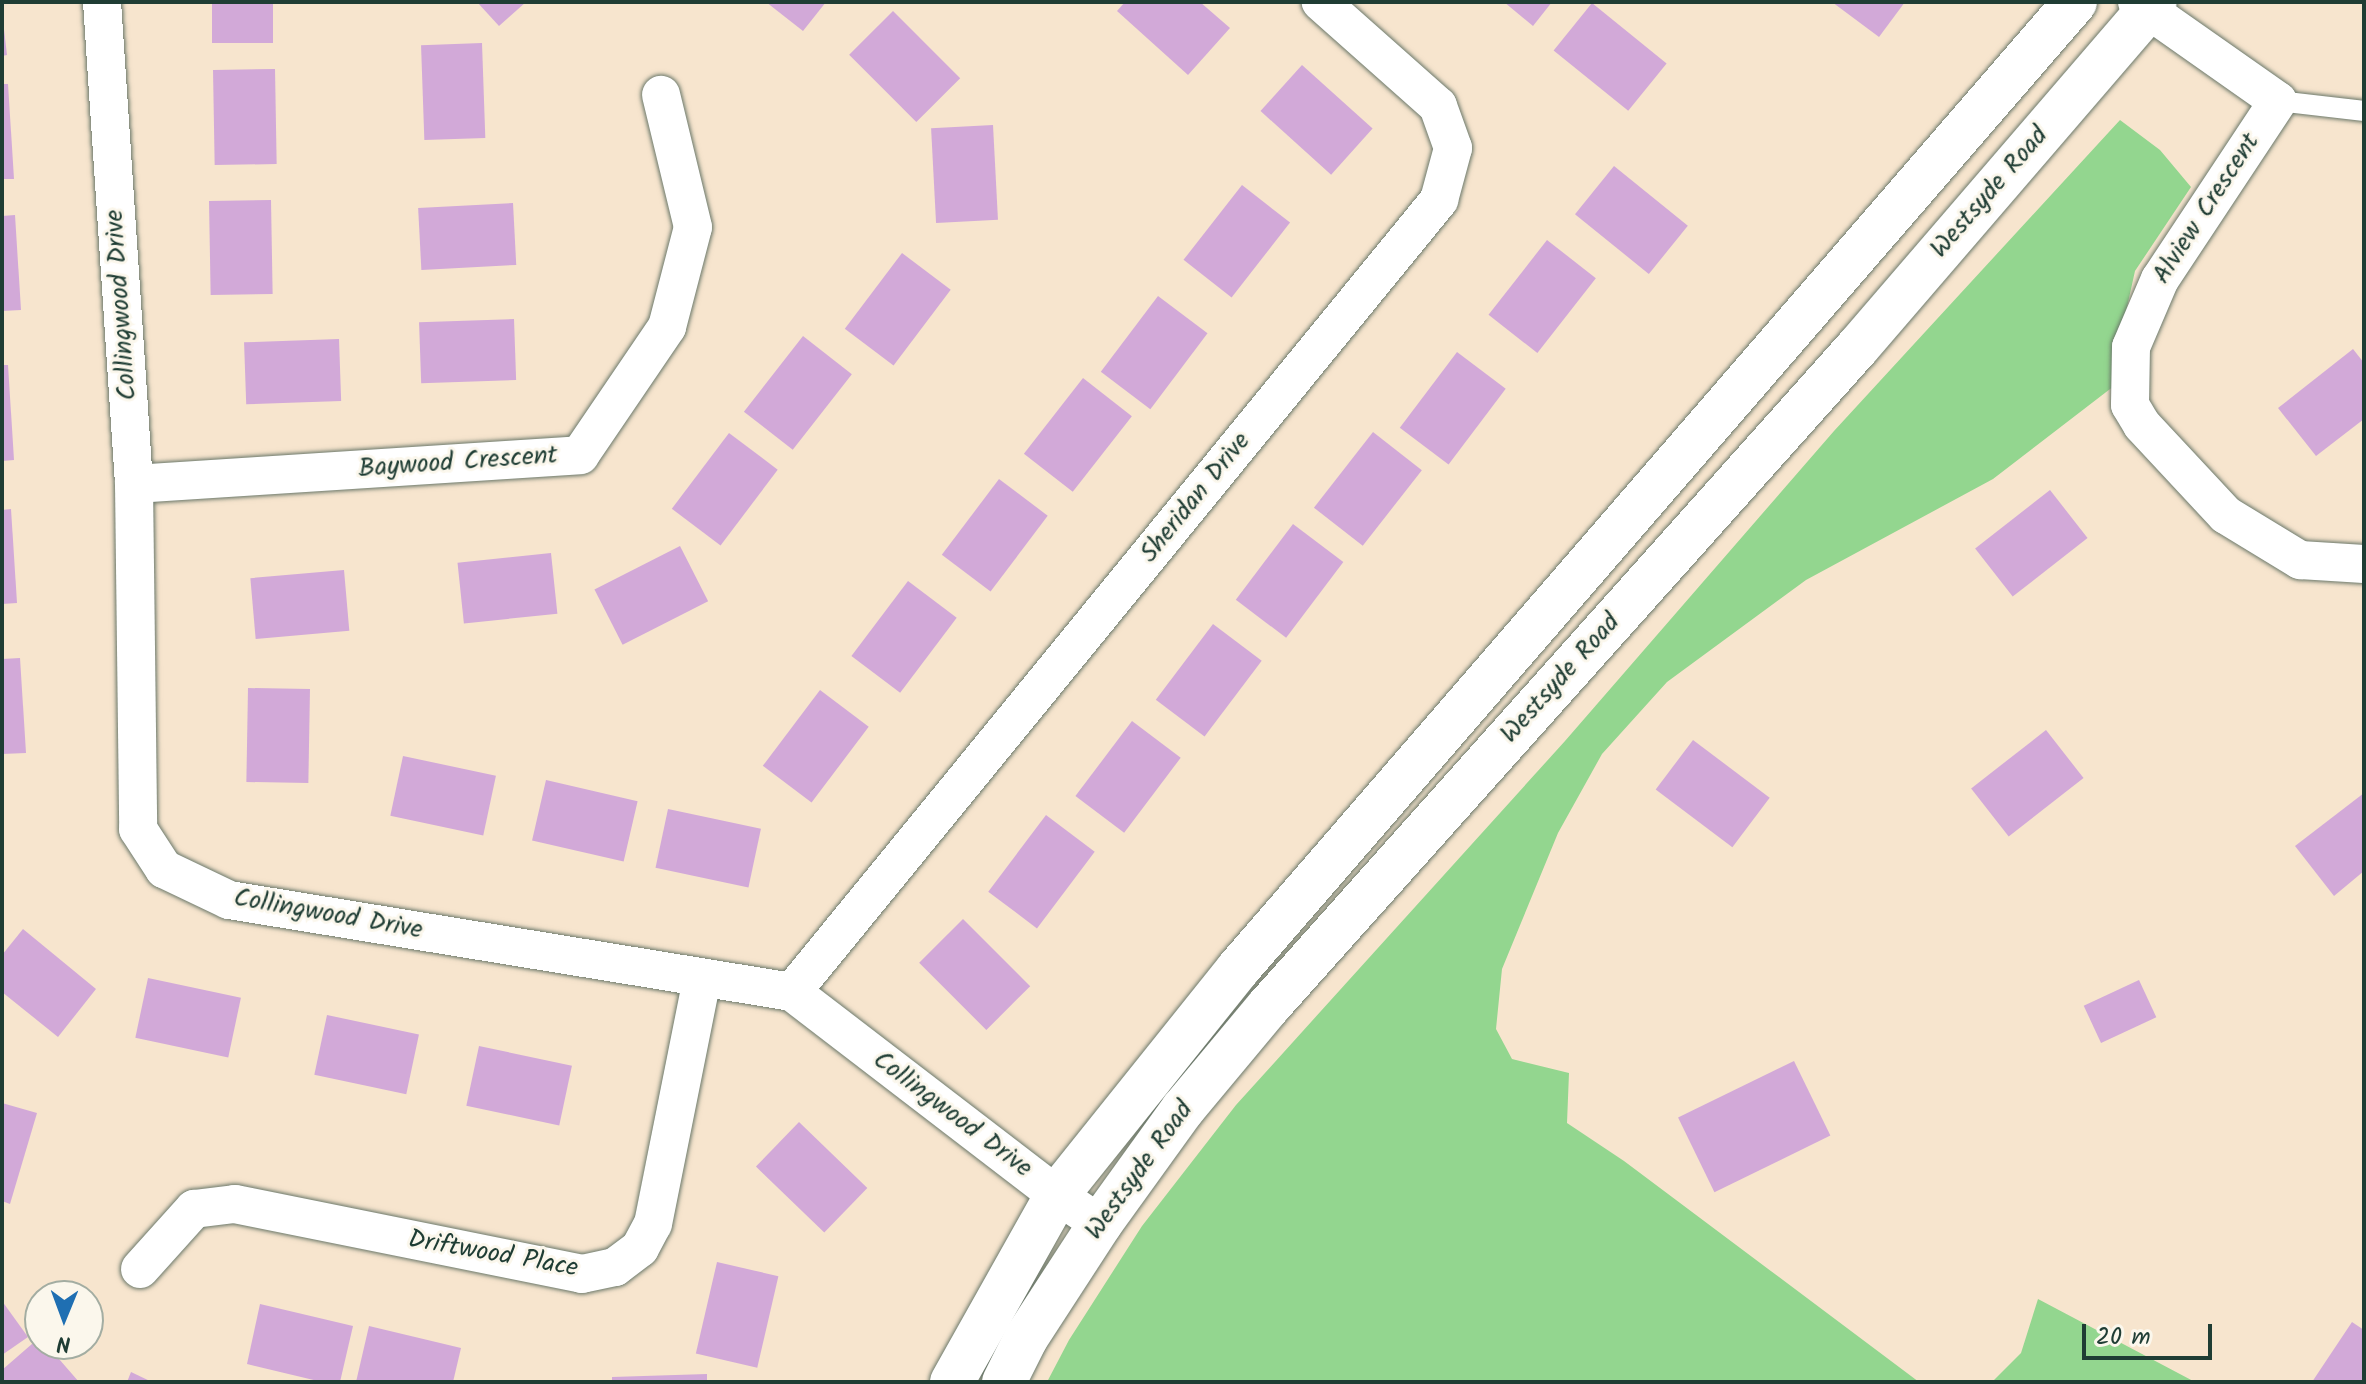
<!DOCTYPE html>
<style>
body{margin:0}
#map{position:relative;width:2366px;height:1384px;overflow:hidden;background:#f7e5ce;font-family:Kalam,sans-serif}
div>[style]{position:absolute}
.green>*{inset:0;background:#93d68f}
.building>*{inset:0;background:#d2a9d8;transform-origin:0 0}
.roads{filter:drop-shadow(0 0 2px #6b786a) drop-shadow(0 0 2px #6b786a)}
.service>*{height:20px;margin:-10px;padding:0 10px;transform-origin:10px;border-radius:10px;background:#fff}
.minor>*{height:38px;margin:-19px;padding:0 19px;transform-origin:19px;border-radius:19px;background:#fff}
.secondary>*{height:44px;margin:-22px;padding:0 22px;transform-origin:22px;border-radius:22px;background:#fff}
span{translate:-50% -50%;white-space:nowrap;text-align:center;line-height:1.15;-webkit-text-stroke:6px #fbf7ec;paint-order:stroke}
.street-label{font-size:26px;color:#1f3d34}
.frame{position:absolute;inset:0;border:4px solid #1f3d34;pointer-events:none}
.north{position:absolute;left:24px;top:1280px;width:80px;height:80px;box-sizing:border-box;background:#fbf7ec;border:2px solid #a3ada2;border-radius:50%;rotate:181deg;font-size:22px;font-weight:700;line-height:32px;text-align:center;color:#1f3d34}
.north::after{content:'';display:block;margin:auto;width:28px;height:36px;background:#1f6fb2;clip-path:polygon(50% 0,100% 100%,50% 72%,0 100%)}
.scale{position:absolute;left:2082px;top:1324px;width:130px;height:36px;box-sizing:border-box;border:4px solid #1f3d34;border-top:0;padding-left:10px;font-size:24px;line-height:28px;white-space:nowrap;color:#1f3d34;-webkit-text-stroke:6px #fbf7ec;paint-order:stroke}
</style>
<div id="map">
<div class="green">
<i style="clip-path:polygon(2120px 120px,2160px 150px,2191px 187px,2135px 271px,2115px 361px,2114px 386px,1993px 479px,1806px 580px,1667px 682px,1602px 754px,1558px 833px,1502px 969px,1496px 1029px,1512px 1059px,1569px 1073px,1567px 1123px,1624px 1161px,1919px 1382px,1047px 1382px,1069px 1340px,1142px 1226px,1236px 1105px,1565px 741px,1834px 431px)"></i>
<i style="clip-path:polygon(2038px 1299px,2195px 1382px,1992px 1382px,2021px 1353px)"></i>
</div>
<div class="building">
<i style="left:212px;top:2px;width:61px;height:41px"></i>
<i style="clip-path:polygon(477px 2px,526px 2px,499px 26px)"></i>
<i style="clip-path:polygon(766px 2px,826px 2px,803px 31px)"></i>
<i style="clip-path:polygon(1125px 2px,1200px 2px,1230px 28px,1188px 75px,1117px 11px)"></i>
<i style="clip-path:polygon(1504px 2px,1552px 2px,1533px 26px)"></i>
<i style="clip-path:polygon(1832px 2px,1905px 2px,1879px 37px)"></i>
<i style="left:1592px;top:3px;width:96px;height:61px;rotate:39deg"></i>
<i style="left:893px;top:11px;width:95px;height:62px;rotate:45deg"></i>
<i style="clip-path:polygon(2px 12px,7px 55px,2px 56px)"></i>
<i style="left:482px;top:43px;width:95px;height:61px;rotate:88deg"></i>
<i style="left:1302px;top:65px;width:95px;height:62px;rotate:42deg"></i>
<i style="left:275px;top:69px;width:95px;height:62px;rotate:89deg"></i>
<i style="clip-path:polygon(2px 84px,8px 84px,14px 179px,2px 179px)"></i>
<i style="left:993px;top:125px;width:95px;height:62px;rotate:87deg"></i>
<i style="left:1614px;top:166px;width:95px;height:62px;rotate:39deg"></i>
<i style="left:1242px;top:185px;width:61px;height:95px;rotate:38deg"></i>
<i style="left:271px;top:200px;width:94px;height:62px;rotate:89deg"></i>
<i style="left:513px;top:203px;width:62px;height:95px;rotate:87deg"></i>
<i style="clip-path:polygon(15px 215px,21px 310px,2px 311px,2px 216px)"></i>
<i style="left:1547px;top:240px;width:62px;height:95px;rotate:38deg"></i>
<i style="left:902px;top:253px;width:61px;height:95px;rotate:37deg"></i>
<i style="left:1158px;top:296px;width:62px;height:95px;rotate:37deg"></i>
<i style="left:514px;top:319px;width:61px;height:95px;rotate:88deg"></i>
<i style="left:803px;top:336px;width:62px;height:96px;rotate:38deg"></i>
<i style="left:339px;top:339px;width:62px;height:95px;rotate:88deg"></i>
<i style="clip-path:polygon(2353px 349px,2364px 363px,2364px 419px,2316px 456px,2278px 408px)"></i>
<i style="left:1457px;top:352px;width:61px;height:95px;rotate:37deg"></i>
<i style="clip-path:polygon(2px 365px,8px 365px,14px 460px,2px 461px)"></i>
<i style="left:1083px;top:378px;width:62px;height:96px;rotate:38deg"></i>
<i style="left:1373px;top:432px;width:62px;height:96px;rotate:38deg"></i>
<i style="left:729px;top:433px;width:61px;height:95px;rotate:37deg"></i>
<i style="left:999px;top:479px;width:61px;height:95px;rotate:37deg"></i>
<i style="left:2050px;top:490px;width:61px;height:95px;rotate:52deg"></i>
<i style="clip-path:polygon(11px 509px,17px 603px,2px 604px,2px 510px)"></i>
<i style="left:1293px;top:524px;width:63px;height:95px;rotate:37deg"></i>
<i style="left:680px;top:546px;width:62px;height:96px;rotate:63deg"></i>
<i style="left:551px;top:553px;width:61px;height:94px;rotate:84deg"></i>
<i style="left:344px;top:570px;width:61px;height:94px;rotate:85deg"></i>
<i style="left:908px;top:581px;width:61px;height:94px;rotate:37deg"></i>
<i style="left:1213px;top:624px;width:61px;height:95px;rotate:37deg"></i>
<i style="clip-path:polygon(20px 658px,26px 753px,2px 754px,2px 659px)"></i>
<i style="left:248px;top:688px;width:62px;height:94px;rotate:1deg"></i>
<i style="left:820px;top:690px;width:61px;height:95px;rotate:37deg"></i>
<i style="left:1132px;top:721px;width:61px;height:94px;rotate:37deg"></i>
<i style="left:2046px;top:730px;width:61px;height:95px;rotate:52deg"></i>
<i style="left:1693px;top:740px;width:96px;height:62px;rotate:37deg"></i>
<i style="left:403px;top:756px;width:95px;height:61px;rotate:12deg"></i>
<i style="left:546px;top:780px;width:94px;height:62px;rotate:13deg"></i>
<i style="clip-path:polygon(2364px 793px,2364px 871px,2334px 896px,2295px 846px)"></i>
<i style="left:668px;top:809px;width:95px;height:60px;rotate:12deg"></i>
<i style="left:1046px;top:815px;width:61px;height:96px;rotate:37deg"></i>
<i style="left:963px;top:919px;width:95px;height:62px;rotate:45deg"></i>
<i style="clip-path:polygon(23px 929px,96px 989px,58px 1037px,2px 992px,2px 955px)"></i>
<i style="left:148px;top:978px;width:95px;height:61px;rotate:12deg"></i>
<i style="left:2139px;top:980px;width:41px;height:61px;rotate:65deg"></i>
<i style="left:327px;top:1015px;width:94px;height:61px;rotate:12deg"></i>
<i style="left:479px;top:1046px;width:95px;height:61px;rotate:12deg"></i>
<i style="left:1794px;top:1061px;width:83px;height:129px;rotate:64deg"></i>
<i style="clip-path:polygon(2px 1103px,37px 1113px,10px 1204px,2px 1201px)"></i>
<i style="left:799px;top:1122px;width:95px;height:62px;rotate:44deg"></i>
<i style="left:717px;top:1262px;width:63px;height:94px;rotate:13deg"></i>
<i style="clip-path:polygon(2px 1301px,28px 1337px,2px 1355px)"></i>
<i style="clip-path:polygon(260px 1304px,353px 1326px,340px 1382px,322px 1382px,247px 1364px)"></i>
<i style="clip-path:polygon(2352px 1322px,2364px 1330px,2364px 1382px,2312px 1382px)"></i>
<i style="clip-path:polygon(369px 1326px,461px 1348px,453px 1382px,356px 1382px)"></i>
<i style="clip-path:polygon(40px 1337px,40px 1344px,46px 1344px,79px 1382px,2px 1382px,2px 1370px)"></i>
<i style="clip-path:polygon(131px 1372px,152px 1382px,127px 1382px)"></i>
<i style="clip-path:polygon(707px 1374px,707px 1382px,612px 1382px,612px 1377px)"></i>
</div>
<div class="roads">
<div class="service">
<i style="left:2278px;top:101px;width:87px;rotate:6.6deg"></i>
</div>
<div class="minor">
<i style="left:102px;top:2px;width:483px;rotate:86.2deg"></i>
<i style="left:134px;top:484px;width:345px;rotate:89.3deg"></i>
<i style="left:138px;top:829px;width:48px;rotate:57deg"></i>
<i style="left:164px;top:869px;width:72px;rotate:25.5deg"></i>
<i style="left:229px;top:900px;width:570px;rotate:9.28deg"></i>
<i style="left:792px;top:992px;width:334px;rotate:37.5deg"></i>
<i style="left:1057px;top:1195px;width:52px;rotate:34deg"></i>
<i style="left:2137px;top:2px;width:172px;rotate:35.1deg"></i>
<i style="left:2278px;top:101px;width:214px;rotate:123.5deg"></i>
<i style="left:2160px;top:279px;width:74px;rotate:113.1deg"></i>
<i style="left:2131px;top:347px;width:58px;rotate:91deg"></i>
<i style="left:2130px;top:405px;width:23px;rotate:59deg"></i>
<i style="left:2142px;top:425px;width:123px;rotate:47deg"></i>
<i style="left:2226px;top:515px;width:87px;rotate:31.3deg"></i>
<i style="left:2300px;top:560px;width:64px;rotate:3.6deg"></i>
<i style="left:134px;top:484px;width:447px;rotate:-3.7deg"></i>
<i style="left:580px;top:455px;width:155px;rotate:-55.8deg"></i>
<i style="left:667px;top:327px;width:103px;rotate:-75.4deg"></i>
<i style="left:693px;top:227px;width:136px;rotate:-103.6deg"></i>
<i style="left:792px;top:992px;width:1023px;rotate:-50.75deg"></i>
<i style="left:1439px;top:200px;width:54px;rotate:-74.9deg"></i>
<i style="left:1453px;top:148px;width:45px;rotate:-109.7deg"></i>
<i style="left:1438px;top:106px;width:157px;rotate:-138.4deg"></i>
<i style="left:140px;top:1269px;width:81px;rotate:-48deg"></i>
<i style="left:194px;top:1209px;width:41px;rotate:-7deg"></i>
<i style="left:235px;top:1204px;width:354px;rotate:11.4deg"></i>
<i style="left:582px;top:1274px;width:34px;rotate:-12deg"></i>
<i style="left:615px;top:1267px;width:31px;rotate:-37deg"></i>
<i style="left:640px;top:1248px;width:27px;rotate:-62deg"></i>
<i style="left:653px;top:1224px;width:251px;rotate:-78.7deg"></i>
</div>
<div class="secondary">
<i style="left:952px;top:1382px;width:214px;rotate:-60.7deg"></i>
<i style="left:1057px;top:1195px;width:290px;rotate:-51.3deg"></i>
<i style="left:1238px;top:969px;width:1279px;rotate:-49.12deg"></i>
<i style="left:1004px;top:1382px;width:49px;rotate:-63.4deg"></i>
<i style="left:1026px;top:1338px;width:136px;rotate:-57deg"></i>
<i style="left:1100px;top:1224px;width:142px;rotate:-54.2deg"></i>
<i style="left:1183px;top:1109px;width:133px;rotate:-50.2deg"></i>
<i style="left:1268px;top:1007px;width:885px;rotate:-48.21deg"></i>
<i style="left:1858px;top:347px;width:455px;rotate:-49.3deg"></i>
</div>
</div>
<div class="street-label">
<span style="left:1990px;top:193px;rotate:-49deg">Westsyde Road</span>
<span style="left:2207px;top:209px;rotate:-57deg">Alview Crescent</span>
<span style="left:122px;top:305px;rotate:-94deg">Collingwood Drive</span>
<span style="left:458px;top:463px;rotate:-4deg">Baywood Crescent</span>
<span style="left:1196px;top:498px;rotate:-51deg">Sheridan Drive</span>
<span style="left:1561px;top:679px;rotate:-48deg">Westsyde Road</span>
<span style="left:328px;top:915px;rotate:10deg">Collingwood Drive</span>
<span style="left:952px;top:1115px;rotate:37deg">Collingwood Drive</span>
<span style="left:1140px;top:1171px;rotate:-54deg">Westsyde Road</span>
<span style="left:493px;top:1255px;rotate:10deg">Driftwood Place</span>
</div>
<div class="frame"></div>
<div class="north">N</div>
<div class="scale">20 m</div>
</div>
